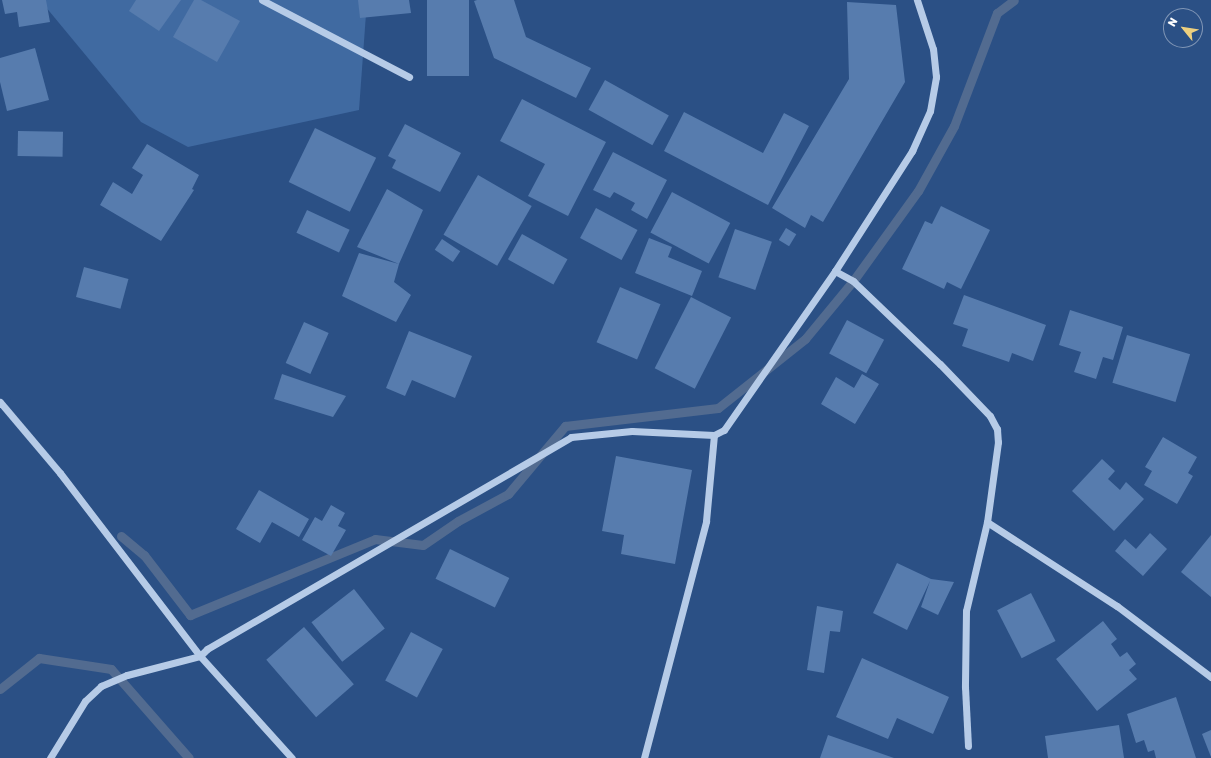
<!DOCTYPE html>
<style>
body{margin:0}
#map{position:relative;width:1211px;height:758px;overflow:hidden;background:#2b5085;font-family:Rubik,sans-serif}
div>[style]{position:absolute}
.green>*{inset:0;background:#406aa1}
.stream>*{height:9px;margin:-4.5px;padding:0 4.5px;transform-origin:4.5px;border-radius:4.5px;background:#526b90}
.building>*{inset:0;background:#577cae;transform-origin:0 0}
.minor>*{height:7px;margin:-3.5px;padding:0 3.5px;transform-origin:3.5px;border-radius:3.5px;background:#b6cbe7}
span{translate:-50% -50%;white-space:nowrap;text-align:center;line-height:1.15;-webkit-text-stroke:4px #2b5085;paint-order:stroke}
.north{position:absolute;left:1163px;top:8px;width:40px;height:40px;box-sizing:border-box;background:#2b5085;border:1px solid #8096b6;border-radius:50%;rotate:300deg;font-size:11px;font-weight:700;line-height:16px;text-align:center;color:#fff}
.north::after{content:'';display:block;margin:auto;width:14px;height:18px;background:#edcf7e;clip-path:polygon(50% 0,100% 100%,50% 72%,0 100%)}
</style>
<div id="map">
<div class="green">
<i style="clip-path:polygon(40px 0,367px 0,359px 110px,188px 147px,141px 122px)"></i>
</div>
<div class="stream">
<i style="left:121px;top:536px;width:30px;rotate:40deg"></i>
<i style="left:144px;top:555px;width:76px;rotate:52.5deg"></i>
<i style="left:190px;top:615px;width:200px;rotate:-22.3deg"></i>
<i style="left:375px;top:539px;width:48px;rotate:7.1deg"></i>
<i style="left:423px;top:545px;width:42px;rotate:-34.4deg"></i>
<i style="left:458px;top:521px;width:57px;rotate:-28.4deg"></i>
<i style="left:508px;top:494px;width:89px;rotate:-50deg"></i>
<i style="left:565px;top:426px;width:154px;rotate:-6.7deg"></i>
<i style="left:718px;top:408px;width:111px;rotate:-38.4deg"></i>
<i style="left:805px;top:339px;width:75px;rotate:-50.4deg"></i>
<i style="left:853px;top:281px;width:111px;rotate:-54.2deg"></i>
<i style="left:918px;top:191px;width:74px;rotate:-61deg"></i>
<i style="left:954px;top:126px;width:121px;rotate:-69.2deg"></i>
<i style="left:997px;top:13px;width:21px;rotate:-37deg"></i>
<i style="left:0;top:689px;width:50px;rotate:-38.5deg"></i>
<i style="left:39px;top:658px;width:73px;rotate:8.7deg"></i>
<i style="left:111px;top:669px;width:118px;rotate:48.8deg"></i>
</div>
<div class="building">
<i style="clip-path:polygon(2px 0,46px 0,50px 22px,19px 27px,17px 12px,5px 14px)"></i>
<i style="clip-path:polygon(136px 0,181px 0,159px 31px,129px 11px)"></i>
<i style="clip-path:polygon(194px 0,201px 0,240px 21px,217px 62px,173px 37px)"></i>
<i style="clip-path:polygon(358px 0,409px 0,411px 13px,360px 18px)"></i>
<i style="left:427px;top:0;width:42px;height:76px"></i>
<i style="clip-path:polygon(477px 0,514px 0,526px 37px,591px 68px,576px 98px,494px 58px,474px 1px)"></i>
<i style="clip-path:polygon(847px 2px,896px 5px,905px 82px,823px 222px,811px 215px,805px 228px,772px 208px,849px 79px)"></i>
<i style="clip-path:polygon(35px 48px,49px 100px,7px 111px,0 82px,0 58px)"></i>
<i style="left:605px;top:80px;width:73px;height:34px;rotate:29deg"></i>
<i style="clip-path:polygon(522px 99px,606px 142px,568px 216px,528px 196px,545px 164px,500px 141px)"></i>
<i style="clip-path:polygon(684px 112px,763px 153px,784px 113px,809px 126px,768px 205px,664px 151px)"></i>
<i style="clip-path:polygon(405px 124px,461px 153px,440px 192px,392px 168px,396px 160px,388px 156px)"></i>
<i style="left:315px;top:128px;width:68px;height:60px;rotate:26deg"></i>
<i style="left:18px;top:131px;width:45px;height:25px;rotate:1deg"></i>
<i style="clip-path:polygon(147px 144px,199px 175px,192px 189px,194px 190px,161px 241px,100px 205px,113px 182px,132px 194px,143px 175px,132px 168px)"></i>
<i style="clip-path:polygon(613px 152px,667px 180px,647px 219px,631px 210px,635px 203px,614px 192px,610px 198px,593px 190px)"></i>
<i style="left:478px;top:175px;width:62px;height:69px;rotate:30deg"></i>
<i style="clip-path:polygon(387px 189px,423px 210px,399px 264px,394px 282px,411px 295px,396px 322px,342px 296px,359px 253px,399px 264px,357px 247px)"></i>
<i style="left:672px;top:192px;width:66px;height:46px;rotate:28deg"></i>
<i style="clip-path:polygon(941px 206px,990px 230px,961px 289px,947px 282px,944px 289px,902px 269px,925px 221px,932px 224px)"></i>
<i style="left:596px;top:208px;width:47px;height:34px;rotate:28deg"></i>
<i style="left:307px;top:210px;width:47px;height:25px;rotate:25deg"></i>
<i style="left:786px;top:228px;width:12px;height:14px;rotate:31deg"></i>
<i style="left:735px;top:229px;width:39px;height:51px;rotate:19deg"></i>
<i style="left:522px;top:234px;width:52px;height:29px;rotate:29deg"></i>
<i style="clip-path:polygon(649px 238px,672px 247px,668px 257px,702px 271px,692px 296px,635px 273px)"></i>
<i style="left:442px;top:239px;width:22px;height:13px;rotate:34deg"></i>
<i style="left:84px;top:267px;width:46px;height:31px;rotate:15deg"></i>
<i style="left:620px;top:287px;width:44px;height:60px;rotate:23deg"></i>
<i style="clip-path:polygon(964px 295px,1046px 325px,1033px 361px,1012px 353px,1009px 362px,962px 346px,968px 329px,953px 324px)"></i>
<i style="left:691px;top:297px;width:45px;height:80px;rotate:27deg"></i>
<i style="clip-path:polygon(1070px 310px,1123px 327px,1113px 360px,1103px 357px,1096px 379px,1074px 372px,1081px 352px,1059px 345px)"></i>
<i style="left:847px;top:320px;width:42px;height:38px;rotate:28deg"></i>
<i style="left:304px;top:322px;width:27px;height:45px;rotate:24deg"></i>
<i style="clip-path:polygon(409px 331px,472px 356px,455px 398px,412px 380px,405px 396px,386px 388px)"></i>
<i style="left:1127px;top:335px;width:66px;height:50px;rotate:17deg"></i>
<i style="clip-path:polygon(282px 374px,346px 396px,333px 417px,274px 399px)"></i>
<i style="clip-path:polygon(862px 374px,879px 384px,855px 424px,821px 404px,836px 377px,854px 388px)"></i>
<i style="clip-path:polygon(1163px 437px,1197px 457px,1188px 473px,1193px 476px,1177px 504px,1144px 485px,1152px 471px,1145px 467px)"></i>
<i style="clip-path:polygon(616px 456px,692px 470px,675px 564px,621px 554px,624px 535px,602px 531px)"></i>
<i style="clip-path:polygon(1102px 459px,1115px 471px,1108px 479px,1120px 490px,1126px 482px,1144px 499px,1114px 531px,1072px 491px)"></i>
<i style="clip-path:polygon(259px 490px,309px 519px,299px 537px,272px 522px,260px 543px,236px 529px)"></i>
<i style="clip-path:polygon(331px 505px,345px 513px,338px 526px,346px 530px,331px 556px,302px 540px,315px 517px,322px 521px)"></i>
<i style="clip-path:polygon(1150px 533px,1167px 549px,1143px 576px,1115px 551px,1125px 539px,1136px 549px)"></i>
<i style="clip-path:polygon(1211px 535px,1211px 597px,1181px 572px)"></i>
<i style="left:450px;top:549px;width:66px;height:33px;rotate:26deg"></i>
<i style="clip-path:polygon(897px 563px,931px 579px,954px 582px,938px 615px,921px 607px,930px 581px,907px 630px,873px 613px)"></i>
<i style="left:354px;top:589px;width:50px;height:54px;rotate:52deg"></i>
<i style="left:1031px;top:593px;width:54px;height:38px;rotate:63deg"></i>
<i style="clip-path:polygon(817px 606px,843px 611px,840px 632px,830px 631px,824px 673px,807px 670px)"></i>
<i style="clip-path:polygon(1103px 621px,1117px 639px,1111px 644px,1120px 657px,1127px 652px,1136px 664px,1129px 670px,1137px 679px,1097px 711px,1056px 659px)"></i>
<i style="left:304px;top:627px;width:76px;height:50px;rotate:49deg"></i>
<i style="left:411px;top:632px;width:36px;height:55px;rotate:28deg"></i>
<i style="clip-path:polygon(862px 658px,949px 697px,933px 734px,897px 718px,888px 739px,836px 717px)"></i>
<i style="clip-path:polygon(1176px 697px,1196px 758px,1156px 758px,1154px 750px,1148px 752px,1144px 740px,1136px 743px,1127px 714px)"></i>
<i style="clip-path:polygon(1119px 725px,1124px 758px,1048px 758px,1045px 736px)"></i>
<i style="clip-path:polygon(1211px 730px,1211px 757px,1202px 734px)"></i>
<i style="clip-path:polygon(828px 735px,894px 758px,820px 758px)"></i>
</div>
<div class="minor">
<i style="left:262px;top:0;width:166px;rotate:27.6deg"></i>
<i style="left:835px;top:271px;width:21px;rotate:29deg"></i>
<i style="left:853px;top:281px;width:120px;rotate:43.7deg"></i>
<i style="left:940px;top:364px;width:72px;rotate:46.1deg"></i>
<i style="left:990px;top:416px;width:15px;rotate:62deg"></i>
<i style="left:997px;top:429px;width:13px;rotate:86deg"></i>
<i style="left:998px;top:442px;width:81px;rotate:97.8deg"></i>
<i style="left:987px;top:522px;width:91px;rotate:103.3deg"></i>
<i style="left:966px;top:611px;width:76px;rotate:90.8deg"></i>
<i style="left:965px;top:687px;width:59px;rotate:87.1deg"></i>
<i style="left:0;top:402px;width:93px;rotate:49.8deg"></i>
<i style="left:60px;top:473px;width:230px;rotate:52.6deg"></i>
<i style="left:200px;top:656px;width:137px;rotate:48deg"></i>
<i style="left:987px;top:522px;width:155px;rotate:32.9deg"></i>
<i style="left:1117px;top:606px;width:118px;rotate:37.1deg"></i>
<i style="left:50px;top:758px;width:67px;rotate:-58.4deg"></i>
<i style="left:85px;top:701px;width:22px;rotate:-43deg"></i>
<i style="left:101px;top:686px;width:28px;rotate:-23deg"></i>
<i style="left:127px;top:675px;width:75px;rotate:-14.6deg"></i>
<i style="left:200px;top:656px;width:10px;rotate:-45deg"></i>
<i style="left:207px;top:649px;width:421px;rotate:-30.2deg"></i>
<i style="left:571px;top:437px;width:61px;rotate:-5.6deg"></i>
<i style="left:632px;top:431px;width:82px;rotate:2.8deg"></i>
<i style="left:714px;top:435px;width:11px;rotate:-27deg"></i>
<i style="left:724px;top:430px;width:194px;rotate:-55.1deg"></i>
<i style="left:835px;top:271px;width:143px;rotate:-57.3deg"></i>
<i style="left:912px;top:151px;width:44px;rotate:-65.8deg"></i>
<i style="left:930px;top:111px;width:35px;rotate:-80deg"></i>
<i style="left:936px;top:77px;width:28px;rotate:-96deg"></i>
<i style="left:933px;top:49px;width:52px;rotate:-108.1deg"></i>
<i style="left:644px;top:758px;width:245px;rotate:-75.3deg"></i>
<i style="left:706px;top:521px;width:86px;rotate:-84.7deg"></i>
</div>
<div class="north">N</div>
</div>
